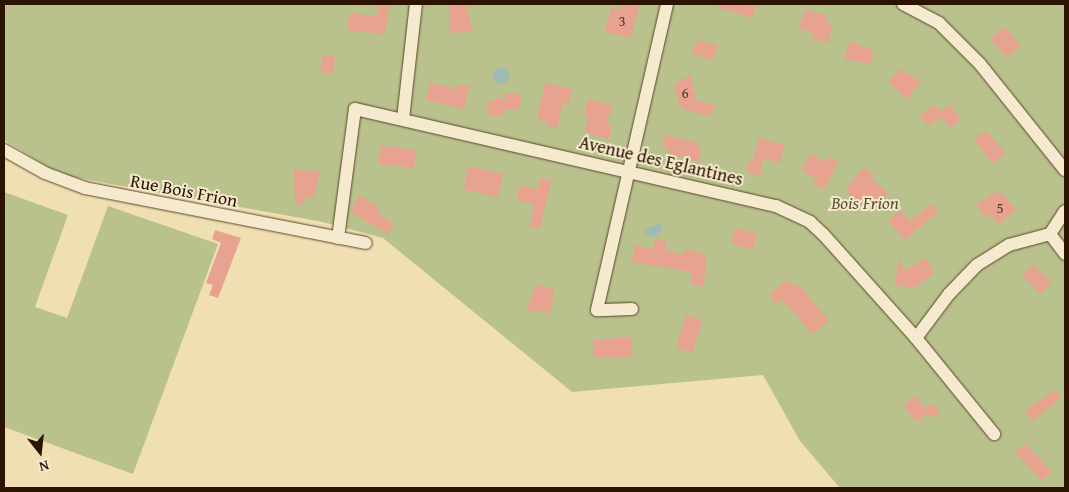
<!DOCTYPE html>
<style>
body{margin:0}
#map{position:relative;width:1069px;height:492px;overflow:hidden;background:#f0dfb2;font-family:"Gentium Book Plus",serif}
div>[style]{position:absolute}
.green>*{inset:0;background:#b9c28d}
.water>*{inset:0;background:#9cbbb4}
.round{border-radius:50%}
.building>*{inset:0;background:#e8a290;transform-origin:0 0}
.roads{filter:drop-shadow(0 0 1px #5c462c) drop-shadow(0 0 1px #5c462c)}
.minor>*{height:12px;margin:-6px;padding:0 6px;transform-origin:6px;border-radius:6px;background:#f5eacd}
span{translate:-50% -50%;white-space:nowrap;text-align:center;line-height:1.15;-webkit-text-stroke:4px #f5eacd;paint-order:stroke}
.number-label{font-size:15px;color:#5a3724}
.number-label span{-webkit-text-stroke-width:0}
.street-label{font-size:18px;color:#2b1300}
.park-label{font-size:18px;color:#5d5031;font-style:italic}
.frame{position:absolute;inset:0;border:5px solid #2b1300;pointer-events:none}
.north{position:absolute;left:15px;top:427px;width:50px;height:50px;-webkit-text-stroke:4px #f5eacd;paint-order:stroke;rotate:164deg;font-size:14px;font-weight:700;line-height:20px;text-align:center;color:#2b1300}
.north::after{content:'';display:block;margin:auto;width:18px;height:22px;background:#2b1300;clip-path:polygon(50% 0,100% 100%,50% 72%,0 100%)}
</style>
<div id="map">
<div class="green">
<i style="clip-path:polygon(4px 4px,1065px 4px,1065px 488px,840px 488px,800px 441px,763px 375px,572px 392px,383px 238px,323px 222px,61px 175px,4px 140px)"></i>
<i style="clip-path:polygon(4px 192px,68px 215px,35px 307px,67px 318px,108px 206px,218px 244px,133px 474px,4px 427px)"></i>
</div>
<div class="water">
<i class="round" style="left:493px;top:68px;width:16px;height:16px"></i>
<i style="clip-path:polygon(660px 223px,663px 230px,652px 237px,646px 235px,644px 230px)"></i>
</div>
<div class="building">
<i style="clip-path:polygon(380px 4px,389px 5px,385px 34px,347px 30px,349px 13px,376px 16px)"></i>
<i style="clip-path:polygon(449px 4px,466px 4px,472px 31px,449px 33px)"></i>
<i style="clip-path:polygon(622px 4px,639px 6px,631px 38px,605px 32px,611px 8px,620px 10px)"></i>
<i style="clip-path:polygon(719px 4px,756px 4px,753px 18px,719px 8px)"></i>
<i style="clip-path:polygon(804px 10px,827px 15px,826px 21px,832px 27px,828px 43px,811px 39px,813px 32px,799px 29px)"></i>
<i style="left:1004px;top:27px;width:25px;height:18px;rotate:48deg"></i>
<i style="left:696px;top:40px;width:22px;height:15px;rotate:13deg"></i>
<i style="clip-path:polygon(850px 41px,874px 51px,870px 64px,844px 59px)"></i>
<i style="left:322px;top:55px;width:13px;height:18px;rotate:4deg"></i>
<i style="clip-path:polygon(900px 69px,921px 82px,907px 99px,888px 82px)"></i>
<i style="clip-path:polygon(690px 75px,697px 101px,714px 104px,711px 116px,683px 109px,679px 103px,674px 85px)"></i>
<i style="clip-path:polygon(430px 83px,457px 89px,458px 84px,469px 86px,464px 109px,426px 100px)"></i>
<i style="clip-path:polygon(545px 83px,572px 89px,569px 103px,563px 102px,557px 129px,548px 127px,549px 122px,537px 119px)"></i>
<i style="clip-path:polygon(506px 93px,522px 95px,519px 109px,504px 109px,502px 117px,486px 114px,489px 101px,494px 102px,496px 97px,505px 99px)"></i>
<i style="clip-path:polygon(588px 99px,612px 105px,607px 125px,612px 126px,609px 139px,585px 133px,588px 117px,584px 116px)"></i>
<i style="clip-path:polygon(934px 104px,940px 112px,950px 105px,961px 119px,950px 128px,940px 117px,928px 126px,920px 116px)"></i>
<i style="left:986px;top:130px;width:30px;height:16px;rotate:50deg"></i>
<i style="clip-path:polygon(664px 135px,696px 142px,701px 150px,699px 162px,667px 153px,668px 148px,663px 147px)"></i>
<i style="clip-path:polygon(759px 138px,785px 145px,780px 163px,764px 158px,760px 176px,746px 172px,749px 161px,753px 162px)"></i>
<i style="left:380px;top:146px;width:36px;height:18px;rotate:6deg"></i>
<i style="clip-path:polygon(810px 154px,826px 162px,829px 157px,838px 162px,824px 190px,813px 184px,816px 178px,812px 176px,802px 170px)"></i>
<i style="left:469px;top:166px;width:35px;height:24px;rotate:13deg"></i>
<i style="clip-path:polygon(864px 167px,873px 175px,871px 178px,888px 193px,871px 213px,845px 191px)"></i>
<i style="clip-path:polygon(294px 169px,320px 172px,314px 198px,305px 197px,304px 205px,295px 204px)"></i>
<i style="clip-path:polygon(540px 178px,551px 180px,540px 229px,530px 227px,534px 204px,517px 200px,520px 185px,538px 189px)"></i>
<i style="clip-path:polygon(995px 191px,998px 195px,1002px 193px,1016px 210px,999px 224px,991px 214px,987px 218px,976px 205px)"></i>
<i style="clip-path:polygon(359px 195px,380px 208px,377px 213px,394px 224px,388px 234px,351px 212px)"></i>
<i style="clip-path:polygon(931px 204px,938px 212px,905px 240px,888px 220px,900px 210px,910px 221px)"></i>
<i style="left:735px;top:228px;width:23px;height:16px;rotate:15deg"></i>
<i style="clip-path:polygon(215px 230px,241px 238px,218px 298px,209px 295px,213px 285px,206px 283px,221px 243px,212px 239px)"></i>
<i style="clip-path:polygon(655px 239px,667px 242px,665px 250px,683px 255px,685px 249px,706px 254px,704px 287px,690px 284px,692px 272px,631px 262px,635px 245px,653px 249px)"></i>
<i style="clip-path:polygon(899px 258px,905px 271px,926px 258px,934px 273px,914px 288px,895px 285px)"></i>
<i style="left:1034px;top:264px;width:26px;height:16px;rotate:47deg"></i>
<i style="clip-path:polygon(787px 280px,792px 286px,799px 285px,829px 321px,812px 334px,782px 299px,777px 304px,770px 294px)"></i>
<i style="clip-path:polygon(536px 285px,554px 289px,551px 313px,526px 310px)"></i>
<i style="left:686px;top:315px;width:17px;height:34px;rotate:17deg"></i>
<i style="clip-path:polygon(620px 338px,631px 338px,631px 357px,593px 358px,593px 340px)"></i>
<i style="clip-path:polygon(1055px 390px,1061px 398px,1033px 421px,1024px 411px)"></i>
<i style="clip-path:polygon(915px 396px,925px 409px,933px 403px,940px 412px,932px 418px,927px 413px,917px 422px,903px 406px)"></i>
<i style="clip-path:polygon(1025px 444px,1052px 472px,1041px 481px,1015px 451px)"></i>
</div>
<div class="roads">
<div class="minor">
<i style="left:903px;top:4px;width:41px;rotate:27.8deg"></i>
<i style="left:939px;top:23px;width:58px;rotate:45deg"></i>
<i style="left:980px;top:64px;width:136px;rotate:51.3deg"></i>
<i style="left:403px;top:119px;width:116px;rotate:-83.6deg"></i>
<i style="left:4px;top:150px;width:47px;rotate:29.3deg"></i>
<i style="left:45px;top:173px;width:43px;rotate:20.6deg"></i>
<i style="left:85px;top:188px;width:286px;rotate:11.1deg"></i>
<i style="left:1050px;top:234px;width:27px;rotate:-57deg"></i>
<i style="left:1050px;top:234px;width:25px;rotate:53deg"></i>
<i style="left:338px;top:238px;width:130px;rotate:-82.5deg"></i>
<i style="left:355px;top:109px;width:432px;rotate:13deg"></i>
<i style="left:776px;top:206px;width:38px;rotate:25deg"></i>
<i style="left:810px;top:222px;width:18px;rotate:43deg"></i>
<i style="left:823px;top:234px;width:140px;rotate:48.2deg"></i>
<i style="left:916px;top:338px;width:124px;rotate:50.9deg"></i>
<i style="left:632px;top:309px;width:35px;rotate:178deg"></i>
<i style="left:597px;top:310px;width:314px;rotate:-77.1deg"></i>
<i style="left:916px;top:338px;width:55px;rotate:-53.1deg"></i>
<i style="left:949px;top:294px;width:40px;rotate:-46deg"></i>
<i style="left:977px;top:265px;width:38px;rotate:-32deg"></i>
<i style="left:1009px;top:245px;width:42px;rotate:-15deg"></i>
</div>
</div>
<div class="number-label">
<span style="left:622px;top:21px">3</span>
<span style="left:685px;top:93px">6</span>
<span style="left:1000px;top:208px">5</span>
</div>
<div class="street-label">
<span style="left:661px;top:161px;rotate:13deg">Avenue des Eglantines</span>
<span style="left:184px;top:191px;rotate:11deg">Rue Bois Frion</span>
</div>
<div class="park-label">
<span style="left:865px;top:203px">Bois Frion</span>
</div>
<div class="frame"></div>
<div class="north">N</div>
</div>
